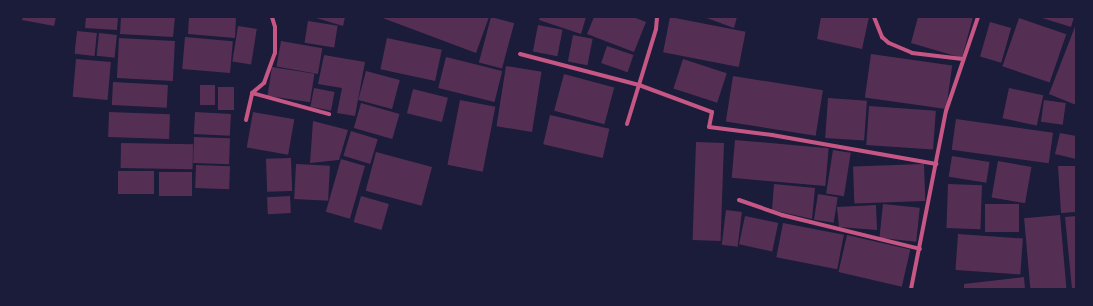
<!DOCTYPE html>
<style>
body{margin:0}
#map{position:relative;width:1093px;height:306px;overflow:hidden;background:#1b1b3a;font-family:"PT Serif",serif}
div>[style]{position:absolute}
.building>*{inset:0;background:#542f53;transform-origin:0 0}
.minor>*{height:4px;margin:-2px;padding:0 2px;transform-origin:2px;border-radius:2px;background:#c65784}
span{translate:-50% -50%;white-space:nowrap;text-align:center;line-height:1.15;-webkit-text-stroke:3px #1b1b3a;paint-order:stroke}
.frame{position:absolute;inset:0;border:18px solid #1b1b3a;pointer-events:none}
</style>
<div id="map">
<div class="building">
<i style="clip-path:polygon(23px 17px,56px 17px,54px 26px,22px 20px)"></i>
<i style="clip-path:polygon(86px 17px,118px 17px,117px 30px,85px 28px)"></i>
<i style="clip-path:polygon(121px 17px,175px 17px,173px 37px,120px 34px)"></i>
<i style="clip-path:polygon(189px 17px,236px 17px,235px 38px,188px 34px)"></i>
<i style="clip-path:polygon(313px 17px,345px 17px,343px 26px)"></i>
<i style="clip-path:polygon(380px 17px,489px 17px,476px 53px)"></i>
<i style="left:491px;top:17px;width:24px;height:47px;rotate:15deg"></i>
<i style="clip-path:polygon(540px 17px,586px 17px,581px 34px,539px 20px)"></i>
<i style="clip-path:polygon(594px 17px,633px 17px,646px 22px,634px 52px,587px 34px)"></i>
<i style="left:670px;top:17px;width:77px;height:36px;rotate:11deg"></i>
<i style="clip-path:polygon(704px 17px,737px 17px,734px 28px)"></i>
<i style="clip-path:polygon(821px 17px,869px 17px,862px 49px,817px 39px)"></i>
<i style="clip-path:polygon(918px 17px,973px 17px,962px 58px,911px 43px)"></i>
<i style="clip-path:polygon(1039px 17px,1074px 17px,1071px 27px)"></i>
<i style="left:1019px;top:18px;width:50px;height:51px;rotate:19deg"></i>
<i style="left:308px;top:21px;width:30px;height:22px;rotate:9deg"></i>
<i style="left:990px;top:22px;width:22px;height:36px;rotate:16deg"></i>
<i style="clip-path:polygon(1076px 24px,1076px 105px,1049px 94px)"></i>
<i style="left:538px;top:25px;width:25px;height:27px;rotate:11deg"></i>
<i style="left:238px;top:26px;width:19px;height:36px;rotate:9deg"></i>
<i style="left:77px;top:31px;width:20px;height:23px;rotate:6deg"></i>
<i style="left:99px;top:33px;width:18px;height:23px;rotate:6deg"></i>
<i style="left:573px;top:35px;width:20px;height:27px;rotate:11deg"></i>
<i style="left:185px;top:37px;width:48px;height:32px;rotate:5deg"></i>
<i style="left:119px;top:38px;width:56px;height:40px;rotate:3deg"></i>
<i style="left:387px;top:38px;width:56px;height:32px;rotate:12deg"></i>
<i style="left:281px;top:41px;width:42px;height:26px;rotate:10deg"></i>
<i style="left:607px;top:46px;width:28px;height:18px;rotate:19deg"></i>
<i style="left:871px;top:54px;width:82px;height:44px;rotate:8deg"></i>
<i style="clip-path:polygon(324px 55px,365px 62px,355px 116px,337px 113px,342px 88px,318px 84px)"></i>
<i style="left:446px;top:57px;width:58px;height:32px;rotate:14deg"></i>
<i style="left:76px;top:59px;width:35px;height:38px;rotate:5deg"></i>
<i style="left:683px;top:59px;width:46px;height:31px;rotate:18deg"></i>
<i style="left:506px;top:66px;width:36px;height:61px;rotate:9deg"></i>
<i style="left:272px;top:67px;width:43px;height:29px;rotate:9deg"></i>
<i style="left:366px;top:71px;width:35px;height:30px;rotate:15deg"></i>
<i style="left:564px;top:74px;width:52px;height:38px;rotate:15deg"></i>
<i style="left:733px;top:76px;width:91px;height:46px;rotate:9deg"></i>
<i style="left:113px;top:82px;width:55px;height:23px;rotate:3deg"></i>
<i style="left:200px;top:85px;width:15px;height:20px"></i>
<i style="left:218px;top:87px;width:16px;height:23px"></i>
<i style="left:314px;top:88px;width:21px;height:19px;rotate:11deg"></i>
<i style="left:1009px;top:88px;width:35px;height:31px;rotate:12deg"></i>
<i style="left:413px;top:89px;width:36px;height:25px;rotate:14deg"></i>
<i style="left:828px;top:98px;width:39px;height:40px;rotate:4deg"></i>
<i style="left:460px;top:100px;width:36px;height:66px;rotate:11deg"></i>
<i style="left:1044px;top:100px;width:22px;height:22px;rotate:8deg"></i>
<i style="left:361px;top:103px;width:40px;height:26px;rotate:16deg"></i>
<i style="left:869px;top:106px;width:67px;height:39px;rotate:4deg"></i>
<i style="left:109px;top:112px;width:61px;height:25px;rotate:2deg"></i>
<i style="left:195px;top:112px;width:36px;height:22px;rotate:3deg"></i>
<i style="left:253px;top:112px;width:42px;height:36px;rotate:10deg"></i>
<i style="left:550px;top:115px;width:61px;height:30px;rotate:13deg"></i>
<i style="left:956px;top:119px;width:98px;height:31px;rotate:8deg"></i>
<i style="clip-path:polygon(313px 121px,348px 130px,339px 160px,310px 163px)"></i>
<i style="left:351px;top:131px;width:28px;height:26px;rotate:17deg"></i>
<i style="clip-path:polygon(1060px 133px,1076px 136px,1076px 159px,1055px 154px)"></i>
<i style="left:194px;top:137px;width:36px;height:26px;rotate:2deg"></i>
<i style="left:735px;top:140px;width:94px;height:38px;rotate:5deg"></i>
<i style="left:696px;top:142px;width:28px;height:98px;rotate:2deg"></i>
<i style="left:121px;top:143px;width:72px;height:25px;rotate:1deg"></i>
<i style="left:833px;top:150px;width:18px;height:44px;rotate:9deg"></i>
<i style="left:376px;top:152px;width:58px;height:40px;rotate:15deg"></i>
<i style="left:952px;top:156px;width:38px;height:21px;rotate:9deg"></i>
<i style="left:291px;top:158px;width:33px;height:25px;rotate:88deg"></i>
<i style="left:341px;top:159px;width:25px;height:55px;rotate:16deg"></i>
<i style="left:998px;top:161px;width:34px;height:37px;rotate:10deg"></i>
<i style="left:296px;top:164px;width:34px;height:35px;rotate:3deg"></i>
<i style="left:924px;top:164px;width:37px;height:71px;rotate:88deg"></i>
<i style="left:196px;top:165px;width:34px;height:23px;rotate:2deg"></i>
<i style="clip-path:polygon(1058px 166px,1076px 166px,1076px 212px,1061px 213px)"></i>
<i style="left:118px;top:171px;width:36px;height:23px"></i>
<i style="left:159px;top:172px;width:33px;height:24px"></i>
<i style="clip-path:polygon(774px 184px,815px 188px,812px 219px,772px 210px)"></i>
<i style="left:948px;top:184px;width:34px;height:44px;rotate:2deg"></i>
<i style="left:818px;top:194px;width:20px;height:26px;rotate:9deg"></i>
<i style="left:290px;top:196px;width:17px;height:23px;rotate:87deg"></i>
<i style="left:361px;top:196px;width:29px;height:27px;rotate:16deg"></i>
<i style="left:883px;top:204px;width:37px;height:34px;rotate:6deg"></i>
<i style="left:1019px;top:204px;width:28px;height:34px;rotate:90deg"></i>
<i style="clip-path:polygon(876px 205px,877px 230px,839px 227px,837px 207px)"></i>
<i style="left:726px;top:210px;width:16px;height:35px;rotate:7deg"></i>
<i style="left:1060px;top:215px;width:74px;height:36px;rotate:85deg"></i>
<i style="left:745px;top:216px;width:34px;height:29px;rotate:12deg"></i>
<i style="clip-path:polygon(1076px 216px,1076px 289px,1072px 289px,1065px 217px)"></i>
<i style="left:783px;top:223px;width:62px;height:35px;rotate:11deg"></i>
<i style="left:958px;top:234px;width:65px;height:36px;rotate:4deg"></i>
<i style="left:847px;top:235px;width:65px;height:38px;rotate:13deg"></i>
<i style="clip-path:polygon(1024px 277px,1025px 289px,964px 289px,964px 284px)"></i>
</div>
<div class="minor">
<i style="left:874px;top:17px;width:22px;rotate:68deg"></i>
<i style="left:882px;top:37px;width:9px;rotate:41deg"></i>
<i style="left:889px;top:43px;width:25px;rotate:23deg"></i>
<i style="left:912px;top:53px;width:51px;rotate:6.7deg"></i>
<i style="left:520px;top:54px;width:123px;rotate:14.6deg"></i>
<i style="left:639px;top:85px;width:78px;rotate:20.3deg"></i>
<i style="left:712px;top:112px;width:15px;rotate:101deg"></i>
<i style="left:709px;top:127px;width:64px;rotate:7.2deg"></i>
<i style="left:772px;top:135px;width:167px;rotate:10deg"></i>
<i style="left:252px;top:93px;width:80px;rotate:15.3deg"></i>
<i style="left:246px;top:120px;width:28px;rotate:-77deg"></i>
<i style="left:252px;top:93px;width:16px;rotate:-40deg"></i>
<i style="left:264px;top:83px;width:32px;rotate:-70deg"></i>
<i style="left:275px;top:53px;width:26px;rotate:-90deg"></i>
<i style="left:275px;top:27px;width:10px;rotate:-107deg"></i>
<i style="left:627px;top:124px;width:99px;rotate:-73deg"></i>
<i style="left:656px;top:29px;width:12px;rotate:-85deg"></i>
<i style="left:739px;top:200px;width:46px;rotate:19.2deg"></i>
<i style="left:782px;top:215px;width:142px;rotate:13.8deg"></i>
<i style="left:911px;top:289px;width:181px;rotate:-78.9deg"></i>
<i style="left:946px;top:111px;width:99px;rotate:-71.2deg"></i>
</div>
<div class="frame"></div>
</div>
